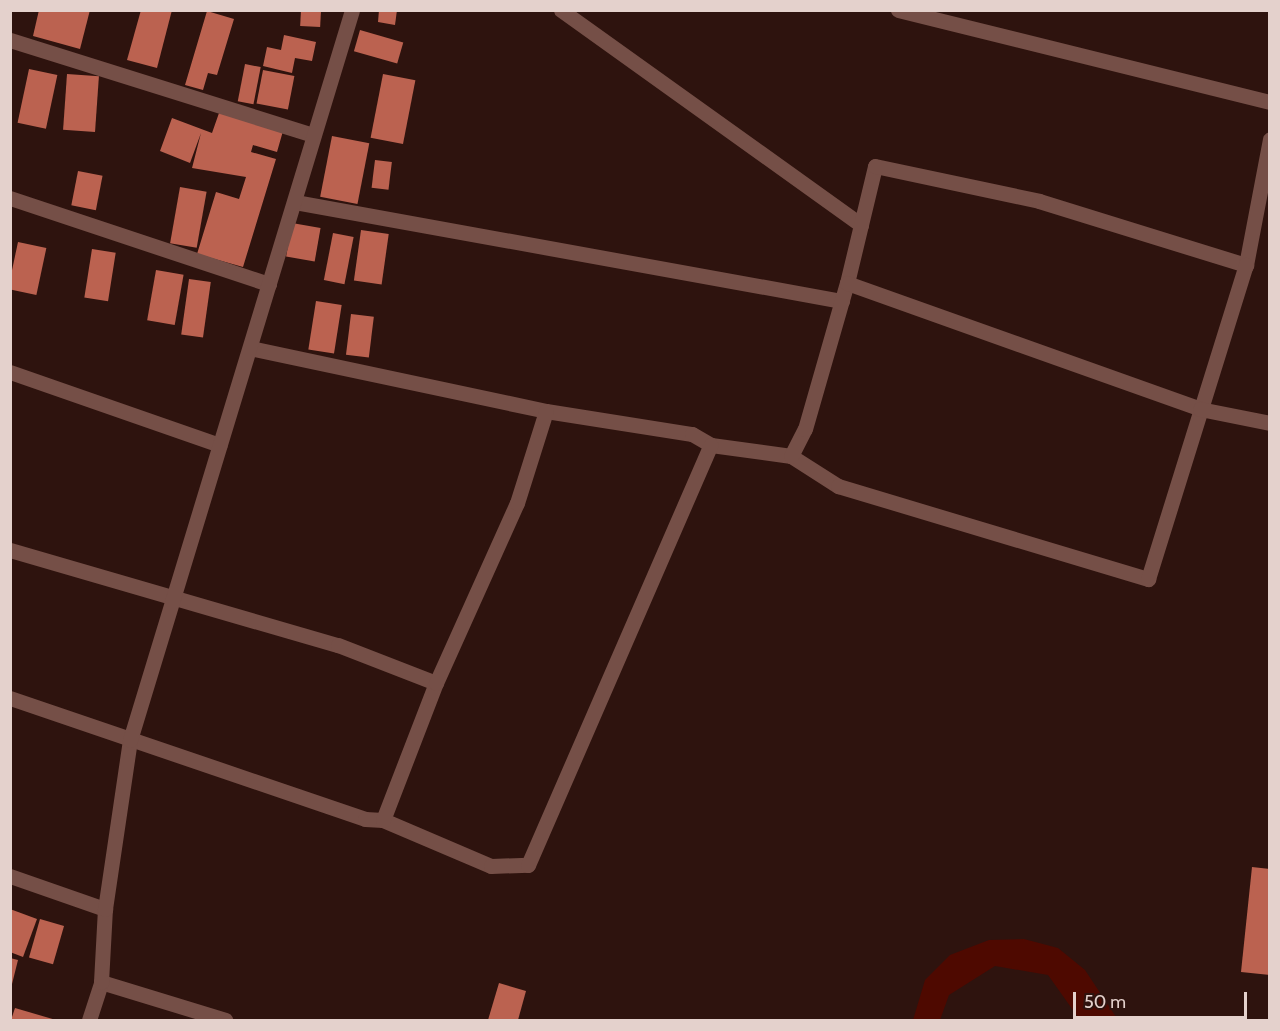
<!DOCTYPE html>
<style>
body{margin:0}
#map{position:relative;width:1280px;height:1031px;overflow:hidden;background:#2e130e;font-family:Cabin,sans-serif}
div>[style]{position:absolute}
.green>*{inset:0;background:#4e0900}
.building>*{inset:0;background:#bb6250;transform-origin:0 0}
.minor>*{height:15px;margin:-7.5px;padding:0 7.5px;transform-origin:7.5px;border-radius:7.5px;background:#754f47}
span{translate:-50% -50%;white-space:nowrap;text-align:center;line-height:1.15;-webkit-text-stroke:6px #2e130e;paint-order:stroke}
.frame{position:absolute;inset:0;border:12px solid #e4d1cc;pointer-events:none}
.scale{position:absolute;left:1073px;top:992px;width:174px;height:27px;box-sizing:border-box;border:3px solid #e4d1cc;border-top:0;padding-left:8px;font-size:18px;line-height:21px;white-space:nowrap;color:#e4d1cc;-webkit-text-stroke:4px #2e130e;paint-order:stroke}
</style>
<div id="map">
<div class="green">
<i style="clip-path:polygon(1024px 939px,1058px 948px,1085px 970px,1118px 1020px,1080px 1020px,1048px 975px,995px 966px,949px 995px,940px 1020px,913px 1020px,925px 980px,950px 955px,989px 940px)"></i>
</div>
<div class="building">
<i style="clip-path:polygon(39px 10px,90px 10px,80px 49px,33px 36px)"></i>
<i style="clip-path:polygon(141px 10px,172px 10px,157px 68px,127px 60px)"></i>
<i style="left:301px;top:10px;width:20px;height:16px;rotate:3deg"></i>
<i style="clip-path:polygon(379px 10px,397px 10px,395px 25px,378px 22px)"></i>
<i style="clip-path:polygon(207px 11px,234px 19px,217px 75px,208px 73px,203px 90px,185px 85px)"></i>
<i style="left:360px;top:30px;width:45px;height:22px;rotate:16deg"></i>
<i style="clip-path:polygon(284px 35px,316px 42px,312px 61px,295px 58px,292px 73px,263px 66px,267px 47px,281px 50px)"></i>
<i style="left:245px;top:64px;width:16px;height:38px;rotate:11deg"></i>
<i style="left:29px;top:69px;width:29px;height:55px;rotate:12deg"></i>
<i style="left:263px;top:70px;width:32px;height:34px;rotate:11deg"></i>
<i style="left:67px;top:74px;width:32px;height:56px;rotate:4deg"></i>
<i style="left:383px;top:74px;width:33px;height:65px;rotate:11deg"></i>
<i style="clip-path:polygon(219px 113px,283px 131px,277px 152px,253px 145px,251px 152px,276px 159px,243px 267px,197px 254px,216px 192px,239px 199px,246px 177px,192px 168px,201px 133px,190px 163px,160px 151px,172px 118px,212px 133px)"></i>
<i style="left:332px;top:136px;width:38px;height:62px;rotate:11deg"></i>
<i style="left:375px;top:160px;width:17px;height:28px;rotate:7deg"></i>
<i style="left:78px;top:171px;width:25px;height:35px;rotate:11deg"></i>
<i style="left:180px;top:187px;width:27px;height:57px;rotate:10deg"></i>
<i style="left:292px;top:223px;width:29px;height:34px;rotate:10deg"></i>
<i style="left:361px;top:230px;width:28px;height:51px;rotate:8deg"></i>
<i style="left:333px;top:233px;width:21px;height:48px;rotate:11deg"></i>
<i style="left:18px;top:242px;width:29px;height:48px;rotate:12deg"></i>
<i style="left:92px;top:249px;width:24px;height:49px;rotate:9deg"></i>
<i style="left:156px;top:270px;width:28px;height:51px;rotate:10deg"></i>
<i style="left:189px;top:279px;width:22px;height:56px;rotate:8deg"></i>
<i style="left:316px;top:301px;width:26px;height:49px;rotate:9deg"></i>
<i style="left:351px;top:314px;width:23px;height:41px;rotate:7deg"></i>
<i style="clip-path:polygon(1252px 867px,1270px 869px,1270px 975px,1241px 972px)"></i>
<i style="clip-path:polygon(10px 909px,37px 919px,23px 957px,10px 952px)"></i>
<i style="left:40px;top:919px;width:25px;height:40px;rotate:16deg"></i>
<i style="clip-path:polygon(10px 958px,18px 960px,11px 988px,10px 988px)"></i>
<i style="clip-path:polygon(499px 983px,526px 991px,518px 1020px,488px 1020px)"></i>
<i style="clip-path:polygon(15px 1008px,56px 1020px,11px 1020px)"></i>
</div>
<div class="minor">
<i style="left:561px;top:10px;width:369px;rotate:35.6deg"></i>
<i style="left:898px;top:10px;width:383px;rotate:13.9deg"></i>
<i style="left:10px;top:40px;width:318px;rotate:17.4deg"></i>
<i style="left:10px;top:198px;width:273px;rotate:18.4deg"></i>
<i style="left:295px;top:202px;width:556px;rotate:10.26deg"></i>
<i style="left:847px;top:283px;width:120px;rotate:-76.5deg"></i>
<i style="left:875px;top:166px;width:168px;rotate:12deg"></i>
<i style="left:1039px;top:201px;width:217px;rotate:17.2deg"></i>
<i style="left:1246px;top:265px;width:128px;rotate:-79.2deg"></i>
<i style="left:250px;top:348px;width:303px;rotate:12deg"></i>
<i style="left:546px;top:411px;width:148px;rotate:9deg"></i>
<i style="left:692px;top:434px;width:22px;rotate:30deg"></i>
<i style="left:711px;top:445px;width:81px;rotate:7.8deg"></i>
<i style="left:791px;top:456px;width:56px;rotate:32.6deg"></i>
<i style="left:838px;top:486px;width:324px;rotate:16.7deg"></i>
<i style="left:1148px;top:579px;width:329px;rotate:-72.7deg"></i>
<i style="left:10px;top:372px;width:222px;rotate:19.2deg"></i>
<i style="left:791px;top:456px;width:30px;rotate:-63deg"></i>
<i style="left:805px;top:429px;width:152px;rotate:-74deg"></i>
<i style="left:847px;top:283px;width:375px;rotate:19.6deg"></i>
<i style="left:1200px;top:409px;width:71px;rotate:11.3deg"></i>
<i style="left:10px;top:550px;width:341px;rotate:16.2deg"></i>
<i style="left:338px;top:645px;width:105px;rotate:21.2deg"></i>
<i style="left:10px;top:698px;width:375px;rotate:18.8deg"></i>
<i style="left:365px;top:819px;width:18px;rotate:3deg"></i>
<i style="left:383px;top:820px;width:117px;rotate:23.1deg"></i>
<i style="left:491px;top:866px;width:37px;rotate:-2deg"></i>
<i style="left:528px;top:865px;width:458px;rotate:-66.5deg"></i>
<i style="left:383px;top:820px;width:147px;rotate:-68.9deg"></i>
<i style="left:436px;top:683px;width:197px;rotate:-65.8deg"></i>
<i style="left:517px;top:503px;width:96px;rotate:-72.5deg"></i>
<i style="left:10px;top:876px;width:101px;rotate:19.2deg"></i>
<i style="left:101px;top:982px;width:130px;rotate:17deg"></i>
<i style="left:89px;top:1020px;width:40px;rotate:-72deg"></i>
<i style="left:101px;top:982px;width:73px;rotate:-86.9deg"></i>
<i style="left:105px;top:909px;width:171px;rotate:-81.6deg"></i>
<i style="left:130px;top:740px;width:763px;rotate:-73.08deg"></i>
</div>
<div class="frame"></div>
<div class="scale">50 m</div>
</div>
